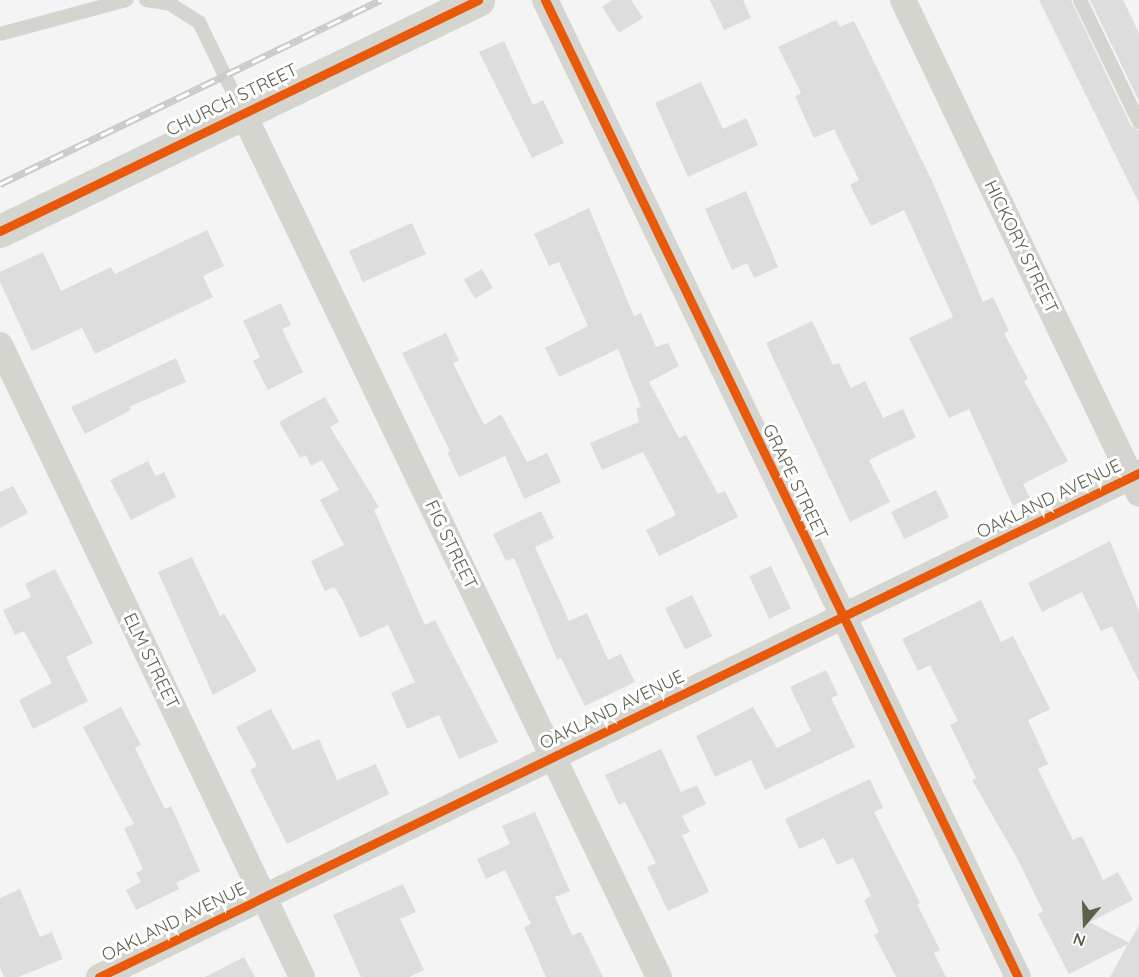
<!DOCTYPE html>
<style>
body{margin:0}
#map{position:relative;width:1139px;height:977px;overflow:hidden;background:#f4f4f4;font-family:Quicksand,sans-serif}
div>[style]{position:absolute}
.building>*{inset:0;background:#dcdddc;transform-origin:0 0}
.service>*{height:14px;margin:-7px;padding:0 7px;transform-origin:7px;border-radius:7px;background:#d4d5cf}
.minor>*{height:26px;margin:-13px;padding:0 13px;transform-origin:13px;border-radius:13px;background:#d4d5cf}
.tertiary>*{height:33px;margin:-16.5px;padding:0 16.5px;transform-origin:16.5px;border-radius:16.5px;background:#d4d5cf}
.rail>*{height:7px;margin-top:-3.5px;transform-origin:0;background:repeating-linear-gradient(90deg,#fff 0 14px,#cacac7 0 28px);box-sizing:border-box;border-block:2px solid #cacac7}
.cycleway>*{height:9px;margin:-4.5px;padding:0 4.5px;transform-origin:4.5px;border-radius:4.5px;background:#e8590c}
span{translate:-50% -50%;white-space:nowrap;text-align:center;line-height:1.15;-webkit-text-stroke:6px #fff;paint-order:stroke}
.street-label{font-size:18px;color:#5b614a}
.north{position:absolute;left:1055px;top:893px;width:60px;height:60px;-webkit-text-stroke:4px #fff;paint-order:stroke;rotate:199deg;font-size:16px;font-weight:700;line-height:24px;text-align:center;color:#5b614a}
.north::after{content:'';display:block;margin:auto;width:21px;height:27px;background:#5b614a;clip-path:polygon(50% 0,100% 100%,50% 72%,0 100%)}
</style>
<div id="map">
<div class="building">
<i style="clip-path:polygon(612px 0,631px 0,643px 18px,619px 33px,602px 7px)"></i>
<i style="clip-path:polygon(710px 0,743px 0,751px 18px,724px 30px)"></i>
<i style="clip-path:polygon(1039px 0,1071px 0,1131px 126px,1139px 131px,1139px 203px)"></i>
<i style="clip-path:polygon(1090px 0,1123px 0,1139px 33px,1139px 101px)"></i>
<i style="clip-path:polygon(836px 20px,840px 27px,854px 21px,934px 185px,983px 302px,993px 297px,1009px 331px,1004px 333px,1028px 379px,1024px 381px,1068px 461px,1023px 484px,1030px 498px,1013px 506px,969px 409px,949px 418px,909px 338px,953px 317px,904px 210px,871px 226px,850px 185px,859px 180px,834px 129px,814px 138px,795px 96px,801px 93px,778px 47px)"></i>
<i style="clip-path:polygon(504px 41px,533px 105px,543px 100px,564px 143px,532px 158px,479px 52px)"></i>
<i style="clip-path:polygon(701px 82px,723px 129px,746px 118px,758px 145px,688px 177px,655px 103px)"></i>
<i style="clip-path:polygon(746px 191px,778px 267px,754px 278px,747px 263px,732px 270px,705px 209px)"></i>
<i style="clip-path:polygon(589px 208px,634px 316px,641px 313px,656px 347px,668px 343px,679px 366px,649px 382px,679px 438px,686px 435px,718px 494px,725px 491px,738px 517px,659px 556px,646px 530px,676px 515px,643px 452px,602px 470px,590px 443px,639px 422px,636px 409px,641px 407px,618px 349px,559px 377px,545px 348px,588px 326px,559px 262px,549px 266px,534px 234px)"></i>
<i style="left:412px;top:223px;width:34px;height:69px;rotate:66deg"></i>
<i style="clip-path:polygon(207px 230px,224px 266px,203px 276px,213px 297px,95px 354px,82px 328px,32px 351px,0 282px,0 272px,43px 252px,61px 291px,111px 267px,115px 274px)"></i>
<i style="left:482px;top:269px;width:22px;height:21px;rotate:60deg"></i>
<i style="clip-path:polygon(281px 303px,291px 325px,282px 329px,303px 372px,268px 390px,253px 361px,260px 357px,243px 321px)"></i>
<i style="clip-path:polygon(812px 321px,833px 365px,839px 363px,851px 388px,865px 381px,883px 418px,903px 409px,916px 437px,869px 460px,890px 502px,850px 522px,766px 343px)"></i>
<i style="clip-path:polygon(446px 333px,459px 361px,453px 363px,484px 425px,501px 414px,527px 462px,547px 453px,561px 482px,524px 499px,505px 456px,459px 477px,447px 452px,450px 451px,402px 353px)"></i>
<i style="clip-path:polygon(176px 358px,186px 382px,129px 407px,131px 410px,85px 434px,71px 407px)"></i>
<i style="clip-path:polygon(325px 397px,339px 422px,330px 427px,379px 507px,374px 510px,425px 625px,435px 620px,498px 742px,459px 759px,439px 715px,407px 729px,391px 693px,415px 682px,388px 625px,360px 638px,341px 597px,334px 587px,325px 591px,311px 561px,344px 545px,320px 500px,339px 490px,322px 460px,311px 466px,306px 455px,300px 458px,279px 422px)"></i>
<i style="clip-path:polygon(148px 461px,156px 476px,164px 472px,176px 497px,131px 520px,110px 480px)"></i>
<i style="clip-path:polygon(13px 486px,28px 513px,0 528px,0 492px)"></i>
<i style="left:936px;top:490px;width:30px;height:50px;rotate:64deg"></i>
<i style="clip-path:polygon(541px 511px,554px 538px,535px 547px,569px 621px,587px 613px,608px 660px,621px 654px,635px 682px,585px 706px,561px 658px,557px 659px,514px 558px,506px 561px,493px 534px)"></i>
<i style="clip-path:polygon(1110px 541px,1139px 611px,1139px 682px,1112px 626px,1101px 631px,1082px 592px,1042px 612px,1028px 583px)"></i>
<i style="clip-path:polygon(192px 557px,220px 616px,224px 613px,257px 671px,213px 695px,158px 572px)"></i>
<i style="left:771px;top:566px;width:47px;height:24px;rotate:65deg"></i>
<i style="clip-path:polygon(55px 569px,93px 643px,66px 657px,88px 701px,33px 729px,19px 700px,52px 683px,24px 631px,15px 635px,3px 610px,31px 597px,25px 584px)"></i>
<i style="left:692px;top:595px;width:46px;height:30px;rotate:64deg"></i>
<i style="clip-path:polygon(981px 600px,1001px 642px,1013px 636px,1050px 709px,1028px 720px,1048px 764px,1038px 769px,1073px 840px,1082px 836px,1103px 880px,1118px 872px,1133px 900px,1090px 922px,1129px 943px,1139px 925px,1139px 977px,1110px 977px,1128px 944px,1069px 974px,1038px 914px,1043px 911px,1016px 856px,972px 780px,976px 778px,950px 725px,958px 721px,930px 665px,918px 671px,902px 639px)"></i>
<i style="clip-path:polygon(826px 670px,838px 695px,831px 698px,855px 747px,765px 790px,751px 760px,715px 777px,696px 736px,753px 707px,777px 748px,811px 731px,790px 687px)"></i>
<i style="clip-path:polygon(121px 707px,141px 745px,135px 748px,165px 809px,171px 806px,200px 871px,176px 883px,179px 889px,136px 910px,126px 890px,141px 882px,136px 873px,143px 869px,124px 828px,134px 824px,83px 727px)"></i>
<i style="clip-path:polygon(271px 709px,293px 750px,319px 739px,337px 780px,376px 764px,389px 794px,287px 844px,250px 770px,257px 766px,236px 727px)"></i>
<i style="clip-path:polygon(661px 749px,681px 792px,697px 785px,706px 804px,682px 816px,690px 832px,682px 835px,709px 892px,668px 911px,647px 867px,656px 863px,625px 802px,619px 805px,605px 775px)"></i>
<i style="clip-path:polygon(870px 779px,883px 808px,874px 812px,920px 903px,917px 904px,940px 950px,934px 953px,946px 977px,896px 977px,874px 935px,879px 932px,864px 900px,871px 896px,853px 858px,837px 865px,824px 838px,799px 849px,785px 819px)"></i>
<i style="clip-path:polygon(535px 812px,570px 891px,555px 897px,572px 935px,581px 932px,603px 977px,546px 977px,524px 927px,531px 924px,505px 870px,486px 879px,477px 859px,510px 844px,502px 826px)"></i>
<i style="clip-path:polygon(403px 884px,416px 912px,400px 919px,424px 970px,409px 977px,361px 977px,333px 915px)"></i>
<i style="clip-path:polygon(20px 889px,40px 937px,52px 932px,63px 959px,18px 977px,4px 977px,0 967px,0 898px)"></i>
<i style="clip-path:polygon(244px 957px,255px 977px,205px 977px)"></i>
</div>
<div class="service">
<i style="left:146px;top:0;width:24px;rotate:9deg"></i>
<i style="left:170px;top:4px;width:34px;rotate:32deg"></i>
<i style="left:199px;top:22px;width:101px;rotate:64.2deg"></i>
<i style="left:1080px;top:0;width:136px;rotate:64.2deg"></i>
<i style="left:0;top:34px;width:131px;rotate:-15.1deg"></i>
</div>
<div class="minor">
<i style="left:545px;top:0;width:1085px;rotate:64.17deg"></i>
<i style="left:903px;top:0;width:547px;rotate:64.46deg"></i>
<i style="left:243px;top:113px;width:959px;rotate:64.29deg"></i>
<i style="left:0;top:345px;width:700px;rotate:64.46deg"></i>
<i style="left:99px;top:977px;width:1156px;rotate:-25.86deg"></i>
</div>
<div class="tertiary">
<i style="left:0;top:231px;width:531px;rotate:-25.79deg"></i>
</div>
<div class="rail">
<i style="left:0;top:184px;width:423px;rotate:-25.8deg"></i>
</div>
<div class="cycleway">
<i style="left:545px;top:0;width:1085px;rotate:64.17deg"></i>
<i style="left:0;top:231px;width:531px;rotate:-25.79deg"></i>
<i style="left:99px;top:977px;width:1156px;rotate:-25.86deg"></i>
</div>
<div class="street-label">
<span style="left:232px;top:100px;rotate:-26deg">CHURCH STREET</span>
<span style="left:1021px;top:247px;rotate:64deg">HICKORY STREET</span>
<span style="left:795px;top:482px;rotate:64deg">GRAPE STREET</span>
<span style="left:1049px;top:499px;rotate:-26deg">OAKLAND AVENUE</span>
<span style="left:451px;top:545px;rotate:64deg">FIG STREET</span>
<span style="left:151px;top:661px;rotate:64deg">ELM STREET</span>
<span style="left:612px;top:710px;rotate:-26deg">OAKLAND AVENUE</span>
<span style="left:174px;top:922px;rotate:-26deg">OAKLAND AVENUE</span>
</div>
<div class="north">N</div>
</div>
